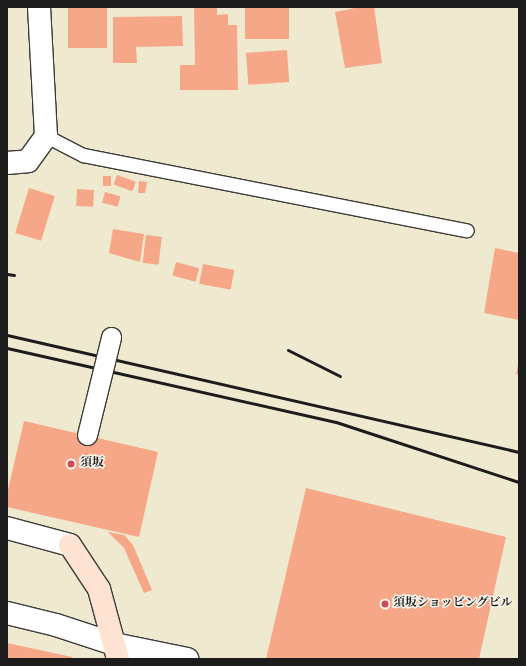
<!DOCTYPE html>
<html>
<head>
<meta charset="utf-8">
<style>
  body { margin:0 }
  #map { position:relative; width:526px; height:666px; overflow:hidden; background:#efe9cf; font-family:Vollkorn,"Noto Serif JP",serif }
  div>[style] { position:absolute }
  .building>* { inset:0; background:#f6a787; transform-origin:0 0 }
  .roads { filter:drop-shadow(1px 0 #3c3b37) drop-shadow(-1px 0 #3c3b37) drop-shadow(0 1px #3c3b37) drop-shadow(0 -1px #3c3b37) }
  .service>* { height:13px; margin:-6.5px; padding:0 6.5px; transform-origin:6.5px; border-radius:6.5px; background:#fff }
  .minor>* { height:22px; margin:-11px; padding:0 11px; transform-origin:11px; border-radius:11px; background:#fff }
  .tertiary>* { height:22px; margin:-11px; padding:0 11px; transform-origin:11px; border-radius:11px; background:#fff }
  .secondary>* { height:22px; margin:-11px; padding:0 11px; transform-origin:11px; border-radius:11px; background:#fee3d2 }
  .rail>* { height:3px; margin:-1.5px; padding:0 1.5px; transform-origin:1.5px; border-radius:1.5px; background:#1c1c1c }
  .bridges { filter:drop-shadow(1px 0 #3c3b37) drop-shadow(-1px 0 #3c3b37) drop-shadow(0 1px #3c3b37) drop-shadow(0 -1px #3c3b37) }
  .pedestrian-bridge>* { height:19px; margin:-9.5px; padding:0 9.5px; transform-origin:9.5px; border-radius:9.5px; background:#fff }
  .dots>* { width:11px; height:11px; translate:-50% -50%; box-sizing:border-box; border:2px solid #fbf7ec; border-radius:50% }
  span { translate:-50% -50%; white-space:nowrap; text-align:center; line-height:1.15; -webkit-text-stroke:3px #fbf7ec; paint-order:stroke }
  .poi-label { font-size:12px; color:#1c1c1c; font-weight:700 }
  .left { translate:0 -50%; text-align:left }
  .frame { position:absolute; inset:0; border:8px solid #1c1c1c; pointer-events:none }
</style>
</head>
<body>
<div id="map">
  <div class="building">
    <i style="left:68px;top:7px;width:39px;height:41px"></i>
    <i style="clip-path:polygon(194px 7px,217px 7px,217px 15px,228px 14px,228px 25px,237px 25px,238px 90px,180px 90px,180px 65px,195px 65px)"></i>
    <i style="left:245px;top:7px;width:44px;height:32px"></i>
    <i style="clip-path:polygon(360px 7px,374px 7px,382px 63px,345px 68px,335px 12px)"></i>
    <i style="clip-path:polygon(182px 16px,183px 46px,136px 47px,137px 63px,113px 63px,113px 17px)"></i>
    <i style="left:287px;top:50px;width:32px;height:41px;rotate:86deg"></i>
    <i style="left:117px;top:175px;width:20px;height:10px;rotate:20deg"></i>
    <i style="left:103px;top:176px;width:8px;height:10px"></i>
    <i style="clip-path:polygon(139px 181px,147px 182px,145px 193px,138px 193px)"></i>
    <i style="left:29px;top:188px;width:27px;height:47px;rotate:17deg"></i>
    <i style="left:77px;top:189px;width:17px;height:17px;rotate:3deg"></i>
    <i style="left:105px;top:192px;width:16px;height:11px;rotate:15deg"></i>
    <i style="clip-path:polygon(113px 229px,144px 234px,140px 262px,109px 253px)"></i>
    <i style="left:146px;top:235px;width:16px;height:28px;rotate:7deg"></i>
    <i style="clip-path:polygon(495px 248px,519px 253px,519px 320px,484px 313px)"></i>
    <i style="left:176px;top:262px;width:24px;height:14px;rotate:15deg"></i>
    <i style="left:203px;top:264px;width:32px;height:20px;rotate:11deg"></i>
    <i style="clip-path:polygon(518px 365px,519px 365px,519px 375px,516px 374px)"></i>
    <i style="clip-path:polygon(24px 421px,158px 452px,139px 537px,7px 507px,7px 494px)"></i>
    <i style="clip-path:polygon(306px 488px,506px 537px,479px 659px,266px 659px)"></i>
    <i style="clip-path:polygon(108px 532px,124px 535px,133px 545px,152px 590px,144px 593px,124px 548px)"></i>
    <i style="clip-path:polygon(7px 643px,72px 657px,72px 659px,7px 659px)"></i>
  </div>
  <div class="roads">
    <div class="service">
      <i style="left:46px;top:136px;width:42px;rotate:27.2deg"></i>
      <i style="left:83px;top:155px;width:391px;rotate:11.1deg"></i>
    </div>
    <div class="minor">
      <i style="left:7px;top:163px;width:21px;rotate:-5deg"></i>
      <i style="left:28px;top:161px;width:31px;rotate:-54deg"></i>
      <i style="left:46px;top:136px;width:129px;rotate:-93.1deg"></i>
      <i style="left:7px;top:613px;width:50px;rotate:13.8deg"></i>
      <i style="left:56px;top:625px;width:61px;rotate:18.1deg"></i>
      <i style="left:114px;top:644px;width:75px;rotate:11.6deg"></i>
    </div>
    <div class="tertiary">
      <i style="left:7px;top:528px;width:65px;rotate:15.1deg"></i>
    </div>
    <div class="secondary">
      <i style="left:70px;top:545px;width:53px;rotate:56.6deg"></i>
      <i style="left:99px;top:589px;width:73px;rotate:74.8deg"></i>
    </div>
  </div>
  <div class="rail">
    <i style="left:7px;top:274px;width:7px;rotate:8deg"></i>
    <i style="left:7px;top:335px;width:525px;rotate:12.87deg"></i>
    <i style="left:7px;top:348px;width:337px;rotate:12.7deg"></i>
    <i style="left:336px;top:422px;width:193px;rotate:18.2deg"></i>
    <i style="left:288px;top:350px;width:58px;rotate:26.6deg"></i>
  </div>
  <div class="bridges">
    <div class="pedestrian-bridge">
      <i style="left:87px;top:435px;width:101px;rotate:-76.2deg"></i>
    </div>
  </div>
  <div class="dots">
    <i style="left:71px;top:464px;background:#d1495b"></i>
    <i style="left:385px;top:604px;background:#d1495b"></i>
  </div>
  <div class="poi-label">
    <span class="left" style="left:80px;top:464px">須坂</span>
    <span class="left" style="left:393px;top:604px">須坂ショッピングビル</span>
  </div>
  <div class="frame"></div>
</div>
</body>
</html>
